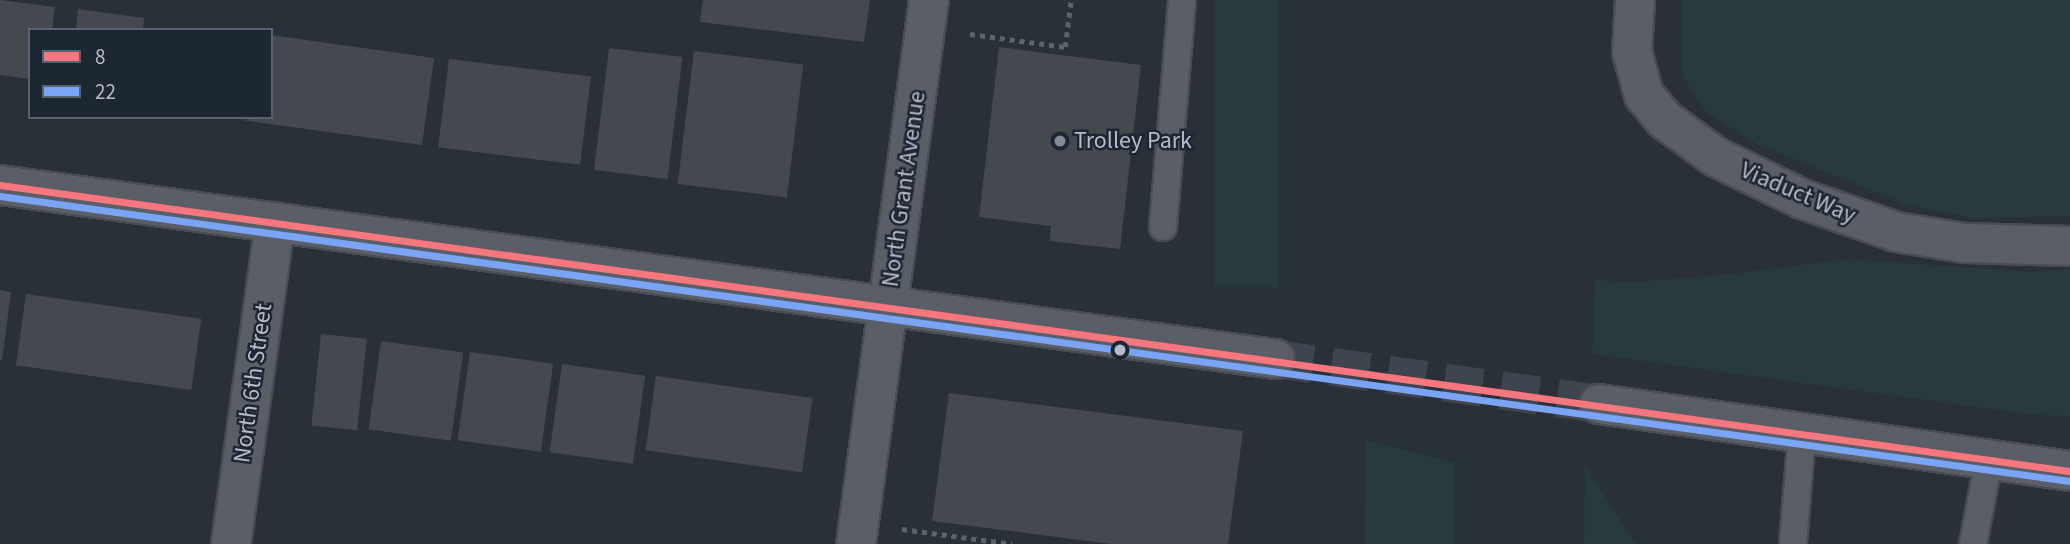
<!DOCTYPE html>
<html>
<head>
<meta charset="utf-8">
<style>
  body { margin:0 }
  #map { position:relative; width:2070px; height:544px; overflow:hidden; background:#2a3038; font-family:"Source Sans 3",sans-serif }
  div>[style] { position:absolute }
  .green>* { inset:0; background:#273a3e; transform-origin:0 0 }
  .building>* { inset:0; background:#444950; transform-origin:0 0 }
  .tertiary-tunnel>* { height:38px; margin-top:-19px; transform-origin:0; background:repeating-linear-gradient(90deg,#3f454e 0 38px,transparent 0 57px) }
  .path>* { height:4.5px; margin-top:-2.25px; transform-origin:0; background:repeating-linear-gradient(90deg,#5d636a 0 5px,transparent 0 10px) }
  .roads { filter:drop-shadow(2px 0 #484c53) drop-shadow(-2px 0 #484c53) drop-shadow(0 2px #484c53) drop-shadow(0 -2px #484c53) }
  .service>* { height:26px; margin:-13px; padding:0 13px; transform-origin:13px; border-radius:13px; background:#5a5e66 }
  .minor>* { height:38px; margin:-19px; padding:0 19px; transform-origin:19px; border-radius:19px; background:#5a5e66 }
  .tertiary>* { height:38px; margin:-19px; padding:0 19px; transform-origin:19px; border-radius:19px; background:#5a5e66 }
  .bus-1>* { height:7px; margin:-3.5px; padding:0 3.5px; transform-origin:3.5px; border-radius:3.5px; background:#f7777e }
  .bus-2>* { height:7px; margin:-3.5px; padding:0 3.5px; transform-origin:3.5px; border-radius:3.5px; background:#7aa5f7 }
  .dots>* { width:19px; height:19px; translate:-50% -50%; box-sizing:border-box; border:4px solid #1d2633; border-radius:50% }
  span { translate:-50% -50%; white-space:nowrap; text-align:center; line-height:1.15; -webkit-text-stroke:5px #1d2633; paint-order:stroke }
  .poi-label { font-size:24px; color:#b4bcc9 }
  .left { translate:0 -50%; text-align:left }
  .street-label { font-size:24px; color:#b4bcc9 }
  .legend { position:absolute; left:28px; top:28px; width:245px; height:91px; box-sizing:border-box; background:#1d2633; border:2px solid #59626f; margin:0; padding:9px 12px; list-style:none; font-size:21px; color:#b4bcc9 }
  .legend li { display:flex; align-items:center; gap:14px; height:35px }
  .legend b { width:35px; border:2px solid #59626f }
</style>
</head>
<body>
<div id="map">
  <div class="green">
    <i style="left:1215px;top:0;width:63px;height:287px"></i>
    <i style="clip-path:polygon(1681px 0,2070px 0,2070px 216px,1974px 218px,1909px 206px,1758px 145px,1705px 111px,1682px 75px)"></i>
    <i style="clip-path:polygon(1848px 259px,2032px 272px,2070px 269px,2070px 416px,2034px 415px,1592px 354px,1595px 280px,1634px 282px,1730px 274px)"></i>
    <i style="clip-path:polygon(1366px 440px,1455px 463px,1454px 544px,1365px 544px)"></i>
    <i style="clip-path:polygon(1585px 465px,1636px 544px,1584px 544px)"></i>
  </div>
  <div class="building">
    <i style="clip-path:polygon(0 0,55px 7px,52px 30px,30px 30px,30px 79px,0 75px)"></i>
    <i style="clip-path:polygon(703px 0,870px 0,864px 42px,700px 22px)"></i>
    <i style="clip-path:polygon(78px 9px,144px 18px,143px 30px,76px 30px)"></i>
    <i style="clip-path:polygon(271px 35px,434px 58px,422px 145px,242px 120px,271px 117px)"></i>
    <i style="clip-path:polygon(999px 47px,1141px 65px,1120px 249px,1050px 241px,1051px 226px,979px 217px)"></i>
    <i style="left:609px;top:48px;width:74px;height:123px;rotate:7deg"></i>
    <i style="left:694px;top:51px;width:110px;height:134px;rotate:7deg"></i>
    <i style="left:449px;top:59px;width:143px;height:89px;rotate:7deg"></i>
    <i style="clip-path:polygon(0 290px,11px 292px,2px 360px,0 360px)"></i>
    <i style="left:26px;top:294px;width:177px;height:72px;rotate:8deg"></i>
    <i style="left:321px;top:334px;width:46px;height:92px;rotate:6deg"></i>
    <i style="left:381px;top:341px;width:83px;height:89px;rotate:8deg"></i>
    <i style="left:470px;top:352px;width:84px;height:89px;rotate:8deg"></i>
    <i style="left:562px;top:364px;width:84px;height:89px;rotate:8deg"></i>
    <i style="left:656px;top:376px;width:158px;height:75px;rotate:8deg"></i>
    <i style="clip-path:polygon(949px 393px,1243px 431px,1228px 544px,1111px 544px,932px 521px)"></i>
  </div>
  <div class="tertiary-tunnel">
    <i style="left:1275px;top:359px;width:327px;rotate:7.9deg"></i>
  </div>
  <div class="path">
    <i style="left:970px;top:34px;width:96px;rotate:7.8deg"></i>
    <i style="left:1065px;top:47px;width:47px;rotate:-82.7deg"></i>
    <i style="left:902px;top:529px;width:111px;rotate:7.8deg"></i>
  </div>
  <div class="roads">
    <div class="service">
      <i style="left:1163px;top:227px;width:228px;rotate:-85.2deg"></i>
      <i style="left:1793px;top:544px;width:112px;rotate:-85.4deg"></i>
      <i style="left:1973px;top:544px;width:86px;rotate:-79.3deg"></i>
    </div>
    <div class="minor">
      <i style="left:1635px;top:0;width:52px;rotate:93.3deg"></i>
      <i style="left:1632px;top:52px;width:45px;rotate:74.4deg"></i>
      <i style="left:1644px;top:95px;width:33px;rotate:50deg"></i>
      <i style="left:1665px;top:120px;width:63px;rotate:36deg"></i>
      <i style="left:1716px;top:157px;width:96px;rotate:26deg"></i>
      <i style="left:1802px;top:199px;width:100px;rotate:19.3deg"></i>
      <i style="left:1896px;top:232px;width:69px;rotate:9.2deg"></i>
      <i style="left:1964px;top:243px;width:106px;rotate:1.6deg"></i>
      <i style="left:231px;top:544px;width:325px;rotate:-82.2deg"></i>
      <i style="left:856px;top:544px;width:549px;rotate:-82.36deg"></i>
    </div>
    <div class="tertiary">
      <i style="left:0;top:185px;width:1287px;rotate:7.77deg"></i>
      <i style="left:1599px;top:404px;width:476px;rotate:8.1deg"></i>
    </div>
  </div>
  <div class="bus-1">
    <i style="left:0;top:185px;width:2090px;rotate:7.87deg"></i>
  </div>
  <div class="bus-2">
    <i style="left:0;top:196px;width:2089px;rotate:7.84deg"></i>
  </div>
  <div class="dots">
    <i style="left:1060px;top:141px;background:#848b96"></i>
    <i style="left:1120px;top:350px;background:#b4bcc9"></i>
  </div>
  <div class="poi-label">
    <span class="left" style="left:1074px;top:141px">Trolley Park</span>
  </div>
  <div class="street-label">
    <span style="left:904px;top:189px;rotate:-82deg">North Grant Avenue</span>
    <span style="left:1798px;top:193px;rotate:23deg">Viaduct Way</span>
    <span style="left:253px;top:383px;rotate:-82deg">North 6th Street</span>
  </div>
  <ul class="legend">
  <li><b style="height:9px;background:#f7777e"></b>8</li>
  <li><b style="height:9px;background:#7aa5f7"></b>22</li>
  </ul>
</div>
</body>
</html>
